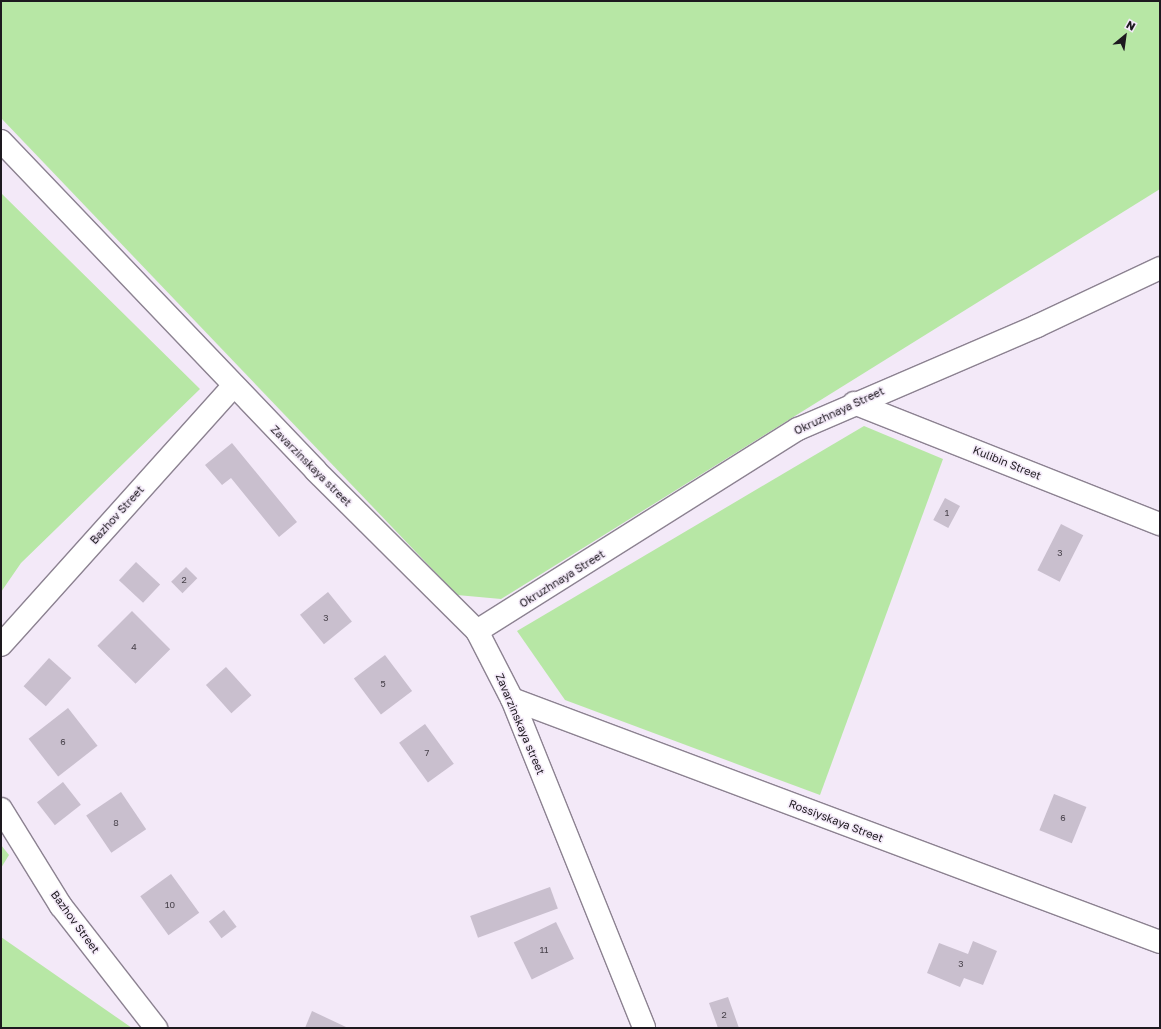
<!DOCTYPE html>
<html>
<head>
<meta charset="utf-8">
<style>
  body { margin:0 }
  #map { position:relative; width:1161px; height:1029px; overflow:hidden; background:#f3e9f8; font-family:"Golos Text",sans-serif }
  div>[style] { position:absolute }
  .green>* { inset:0; background:#b7e7a5 }
  .building>* { inset:0; background:#c9bfce; transform-origin:0 0 }
  .roads { filter:drop-shadow(1px 0 #8c8291) drop-shadow(-1px 0 #8c8291) drop-shadow(0 1px #8c8291) drop-shadow(0 -1px #8c8291) }
  .minor>* { height:22px; margin:-11px; padding:0 11px; transform-origin:11px; border-radius:11px; background:#fff }
  span { translate:-50% -50%; white-space:nowrap; text-align:center; line-height:1.15; -webkit-text-stroke:3px #f3e9f8; paint-order:stroke }
  .number-label { font-size:9px; color:#48424b }
  .number-label span { -webkit-text-stroke-width:0 }
  .street-label { font-size:11px; color:#1d191f }
  .frame { position:absolute; inset:0; border:2px solid #1d191f; pointer-events:none }
  .north { position:absolute; left:1105px; top:16px; width:40px; height:40px; -webkit-text-stroke:3px #f3e9f8; paint-order:stroke; rotate:29deg; font-size:11px; font-weight:700; line-height:16px; text-align:center; color:#1d191f }
  .north::after { content:''; display:block; margin:auto; width:14px; height:18px; background:#1d191f; clip-path:polygon(50% 0,100% 100%,50% 72%,0 100%) }
</style>
</head>
<body>
<div id="map">
  <div class="green">
    <i style="clip-path:polygon(1px 1px,1160px 1px,1160px 189px,501px 599px,457px 595px,1px 118px)"></i>
    <i style="clip-path:polygon(1px 193px,200px 389px,21px 563px,1px 592px)"></i>
    <i style="clip-path:polygon(864px 426px,943px 459px,820px 795px,565px 700px,517px 631px)"></i>
    <i style="clip-path:polygon(1px 845px,9px 855px,1px 868px)"></i>
    <i style="clip-path:polygon(1px 937px,132px 1028px,1px 1028px)"></i>
  </div>
  <div class="building">
    <i style="clip-path:polygon(232px 443px,297px 522px,279px 537px,231px 478px,222px 485px,205px 465px)"></i>
    <i style="left:945px;top:498px;width:17px;height:25px;rotate:28deg"></i>
    <i style="left:1061px;top:524px;width:25px;height:52px;rotate:27deg"></i>
    <i style="left:136px;top:562px;width:33px;height:25px;rotate:43deg"></i>
    <i style="left:186px;top:567px;width:16px;height:21px;rotate:45deg"></i>
    <i style="left:328px;top:592px;width:38px;height:36px;rotate:51deg"></i>
    <i style="left:132px;top:611px;width:54px;height:49px;rotate:45deg"></i>
    <i style="left:385px;top:655px;width:45px;height:39px;rotate:53deg"></i>
    <i style="left:49px;top:658px;width:30px;height:38px;rotate:42deg"></i>
    <i style="left:226px;top:667px;width:38px;height:27px;rotate:48deg"></i>
    <i style="left:68px;top:708px;width:48px;height:50px;rotate:52deg"></i>
    <i style="left:425px;top:724px;width:49px;height:32px;rotate:54deg"></i>
    <i style="left:63px;top:782px;width:29px;height:33px;rotate:52deg"></i>
    <i style="left:121px;top:792px;width:45px;height:42px;rotate:56deg"></i>
    <i style="left:1054px;top:794px;width:35px;height:39px;rotate:22deg"></i>
    <i style="left:171px;top:874px;width:48px;height:38px;rotate:54deg"></i>
    <i style="left:550px;top:887px;width:23px;height:85px;rotate:70deg"></i>
    <i style="left:224px;top:910px;width:21px;height:19px;rotate:53deg"></i>
    <i style="left:556px;top:922px;width:41px;height:47px;rotate:64deg"></i>
    <i style="clip-path:polygon(973px 941px,997px 951px,983px 985px,964px 978px,960px 987px,927px 973px,939px 943px,968px 954px)"></i>
    <i style="clip-path:polygon(728px 997px,739px 1028px,718px 1028px,709px 1003px)"></i>
    <i style="clip-path:polygon(312px 1011px,346px 1027px,345px 1028px,305px 1028px)"></i>
  </div>
  <div class="roads">
    <div class="minor">
      <i style="left:1px;top:141px;width:456px;rotate:46.3deg"></i>
      <i style="left:316px;top:471px;width:227px;rotate:44.8deg"></i>
      <i style="left:477px;top:631px;width:76px;rotate:62.8deg"></i>
      <i style="left:512px;top:699px;width:354px;rotate:68.1deg"></i>
      <i style="left:854px;top:403px;width:329px;rotate:21.6deg"></i>
      <i style="left:477px;top:631px;width:379px;rotate:-32.2deg"></i>
      <i style="left:798px;top:429px;width:260px;rotate:-23.3deg"></i>
      <i style="left:1037px;top:326px;width:136px;rotate:-25.2deg"></i>
      <i style="left:1px;top:645px;width:348px;rotate:-48.1deg"></i>
      <i style="left:512px;top:699px;width:692px;rotate:20.56deg"></i>
      <i style="left:1px;top:809px;width:114px;rotate:58.3deg"></i>
      <i style="left:61px;top:906px;width:155px;rotate:52.1deg"></i>
    </div>
  </div>
  <div class="number-label">
    <span style="left:947px;top:513px">1</span>
    <span style="left:1060px;top:553px">3</span>
    <span style="left:184px;top:580px">2</span>
    <span style="left:326px;top:618px">3</span>
    <span style="left:134px;top:647px">4</span>
    <span style="left:383px;top:684px">5</span>
    <span style="left:63px;top:742px">6</span>
    <span style="left:427px;top:753px">7</span>
    <span style="left:1063px;top:818px">6</span>
    <span style="left:116px;top:823px">8</span>
    <span style="left:170px;top:905px">10</span>
    <span style="left:544px;top:950px">11</span>
    <span style="left:961px;top:964px">3</span>
    <span style="left:724px;top:1015px">2</span>
  </div>
  <div class="street-label">
    <span style="left:839px;top:411px;rotate:-25deg">Okruzhnaya Street</span>
    <span style="left:1007px;top:463px;rotate:22deg">Kulibin Street</span>
    <span style="left:311px;top:466px;rotate:45deg">Zavarzinskaya street</span>
    <span style="left:117px;top:515px;rotate:-48deg">Bazhov Street</span>
    <span style="left:562px;top:579px;rotate:-32deg">Okruzhnaya Street</span>
    <span style="left:520px;top:724px;rotate:67deg">Zavarzinskaya street</span>
    <span style="left:836px;top:821px;rotate:21deg">Rossiyskaya Street</span>
    <span style="left:75px;top:922px;rotate:54deg">Bazhov Street</span>
  </div>
  <div class="frame"></div>
  <div class="north">N</div>
</div>
</body>
</html>
